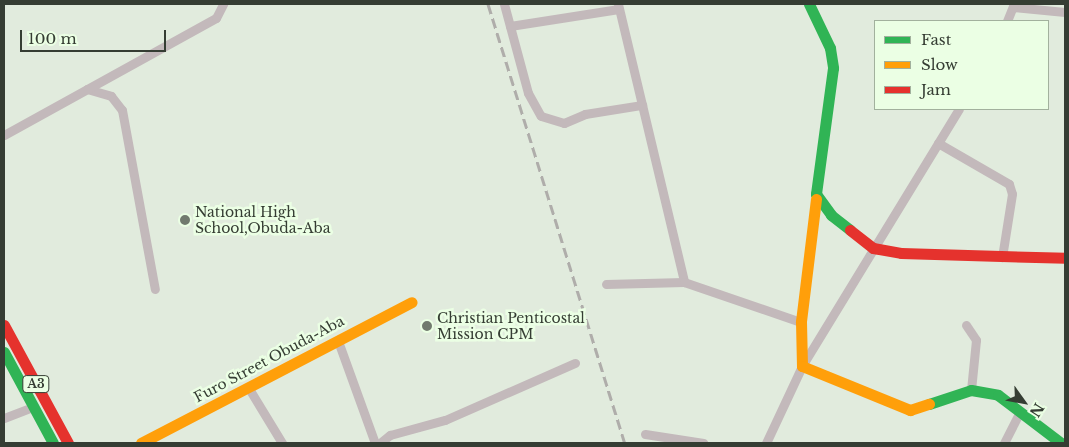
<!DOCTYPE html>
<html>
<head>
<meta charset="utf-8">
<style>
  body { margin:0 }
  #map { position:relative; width:1069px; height:447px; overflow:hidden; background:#e1ebdd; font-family:"Libre Baskerville",serif }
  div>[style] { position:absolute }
  .street>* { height:9px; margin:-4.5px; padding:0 4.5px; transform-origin:4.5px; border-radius:4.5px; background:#c3b9bb }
  .fast>* { height:11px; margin:-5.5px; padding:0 5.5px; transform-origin:5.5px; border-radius:5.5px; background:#30b455 }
  .slow>* { height:11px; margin:-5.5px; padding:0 5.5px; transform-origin:5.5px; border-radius:5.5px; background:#ff9f0a }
  .jam>* { height:11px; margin:-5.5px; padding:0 5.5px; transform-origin:5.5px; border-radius:5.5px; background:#e5322d }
  .rail>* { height:3px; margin-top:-1.5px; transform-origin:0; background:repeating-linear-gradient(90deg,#afadaa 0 10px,transparent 0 15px) }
  .dots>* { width:14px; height:14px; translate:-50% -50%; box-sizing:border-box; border:2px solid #ebffe4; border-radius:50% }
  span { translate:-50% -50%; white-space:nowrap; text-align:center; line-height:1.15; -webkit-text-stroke:5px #ebffe4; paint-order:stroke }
  .shield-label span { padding:1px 4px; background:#ebffe4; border:1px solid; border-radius:4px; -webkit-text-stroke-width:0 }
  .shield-label { font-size:12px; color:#353d33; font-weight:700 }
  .poi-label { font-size:14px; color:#353d33 }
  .left { translate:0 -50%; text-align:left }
  .street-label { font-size:14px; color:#353d33 }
  .frame { position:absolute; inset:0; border:5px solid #353d33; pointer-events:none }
  .legend { position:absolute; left:874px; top:20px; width:175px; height:90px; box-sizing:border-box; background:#ebffe4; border:1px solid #a2b19d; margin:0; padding:6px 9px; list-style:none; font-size:15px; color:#353d33 }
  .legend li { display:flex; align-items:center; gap:10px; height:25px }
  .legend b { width:25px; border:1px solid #a2b19d }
  .north { position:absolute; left:999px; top:377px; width:50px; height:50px; -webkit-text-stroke:4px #ebffe4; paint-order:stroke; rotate:122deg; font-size:14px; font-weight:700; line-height:20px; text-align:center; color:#353d33 }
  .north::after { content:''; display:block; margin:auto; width:18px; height:22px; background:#353d33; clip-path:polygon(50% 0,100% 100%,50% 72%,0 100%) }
  .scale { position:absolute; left:20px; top:30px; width:146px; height:22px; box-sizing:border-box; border:2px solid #353d33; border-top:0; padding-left:6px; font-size:15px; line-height:18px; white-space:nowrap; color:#353d33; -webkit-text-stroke:4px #ebffe4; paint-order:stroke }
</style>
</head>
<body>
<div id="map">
  <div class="street">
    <i style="left:504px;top:4px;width:92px;rotate:74.9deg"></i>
    <i style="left:528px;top:93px;width:26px;rotate:61deg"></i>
    <i style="left:541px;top:116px;width:24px;rotate:17deg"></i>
    <i style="left:564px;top:123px;width:23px;rotate:-23deg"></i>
    <i style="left:585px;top:114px;width:58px;rotate:-9deg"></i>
    <i style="left:618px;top:4px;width:286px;rotate:76.6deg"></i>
    <i style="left:1013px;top:7px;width:52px;rotate:5.5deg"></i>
    <i style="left:1007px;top:21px;width:18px;rotate:-68deg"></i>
    <i style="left:510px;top:26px;width:110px;rotate:-8.9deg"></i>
    <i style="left:87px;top:89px;width:25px;rotate:16deg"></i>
    <i style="left:111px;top:96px;width:18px;rotate:52deg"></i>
    <i style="left:122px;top:110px;width:182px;rotate:79.6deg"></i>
    <i style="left:4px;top:135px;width:242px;rotate:-28.9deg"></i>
    <i style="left:216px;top:18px;width:16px;rotate:-63deg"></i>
    <i style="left:938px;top:143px;width:82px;rotate:30deg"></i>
    <i style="left:1009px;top:184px;width:10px;rotate:73deg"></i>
    <i style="left:1012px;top:194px;width:64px;rotate:99deg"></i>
    <i style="left:606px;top:284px;width:78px;rotate:-1.5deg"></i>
    <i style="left:684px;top:282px;width:124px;rotate:18.9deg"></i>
    <i style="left:966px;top:325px;width:18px;rotate:56deg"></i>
    <i style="left:976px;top:340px;width:50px;rotate:95.7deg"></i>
    <i style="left:338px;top:341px;width:109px;rotate:70.1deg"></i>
    <i style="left:248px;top:387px;width:66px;rotate:58.7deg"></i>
    <i style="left:4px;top:418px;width:31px;rotate:-21deg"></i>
    <i style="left:645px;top:434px;width:59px;rotate:8.8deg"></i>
    <i style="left:380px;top:443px;width:13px;rotate:-39deg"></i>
    <i style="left:390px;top:435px;width:57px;rotate:-15.3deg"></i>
    <i style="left:445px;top:420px;width:142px;rotate:-23.7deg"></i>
    <i style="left:766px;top:443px;width:85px;rotate:-64.9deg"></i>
    <i style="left:802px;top:366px;width:301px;rotate:-58.6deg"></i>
    <i style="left:1004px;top:443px;width:35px;rotate:-63deg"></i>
  </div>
  <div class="fast">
    <i style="left:809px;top:4px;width:49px;rotate:64.5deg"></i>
    <i style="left:830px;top:48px;width:20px;rotate:81deg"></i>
    <i style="left:833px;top:68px;width:127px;rotate:97.7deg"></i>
    <i style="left:816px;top:194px;width:26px;rotate:54deg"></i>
    <i style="left:831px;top:215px;width:24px;rotate:38deg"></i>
    <i style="left:4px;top:352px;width:103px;rotate:61.7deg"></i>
    <i style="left:929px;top:404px;width:44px;rotate:-18.4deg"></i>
    <i style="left:971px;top:390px;width:27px;rotate:10deg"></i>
    <i style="left:998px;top:395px;width:79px;rotate:37.3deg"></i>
  </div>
  <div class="slow">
    <i style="left:816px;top:199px;width:124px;rotate:97deg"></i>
    <i style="left:801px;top:322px;width:44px;rotate:88.7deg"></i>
    <i style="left:802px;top:366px;width:117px;rotate:22.2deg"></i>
    <i style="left:910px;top:410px;width:20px;rotate:-18deg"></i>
    <i style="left:141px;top:443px;width:305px;rotate:-27.5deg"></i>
  </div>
  <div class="jam">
    <i style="left:850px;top:230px;width:29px;rotate:38deg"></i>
    <i style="left:873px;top:248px;width:28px;rotate:10deg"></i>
    <i style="left:901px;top:253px;width:164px;rotate:1.7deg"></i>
    <i style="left:4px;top:325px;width:134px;rotate:61.5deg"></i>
  </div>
  <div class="rail">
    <i style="left:488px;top:4px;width:460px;rotate:72.7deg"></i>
  </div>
  <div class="dots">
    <i style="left:185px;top:220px;background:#717a6e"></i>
    <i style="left:427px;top:326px;background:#717a6e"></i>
  </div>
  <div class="shield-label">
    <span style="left:36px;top:384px">A3</span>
  </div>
  <div class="poi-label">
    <span class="left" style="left:195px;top:220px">National High<br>School,Obuda-Aba</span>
    <span class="left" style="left:437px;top:326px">Christian Penticostal<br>Mission CPM</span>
  </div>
  <div class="street-label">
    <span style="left:269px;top:359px;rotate:-28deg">Furo Street Obuda-Aba</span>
  </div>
  <div class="frame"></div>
  <ul class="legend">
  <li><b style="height:6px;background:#30b455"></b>Fast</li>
  <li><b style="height:6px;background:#ff9f0a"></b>Slow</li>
  <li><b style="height:6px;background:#e5322d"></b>Jam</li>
  </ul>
  <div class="north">N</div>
  <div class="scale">100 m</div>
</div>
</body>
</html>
